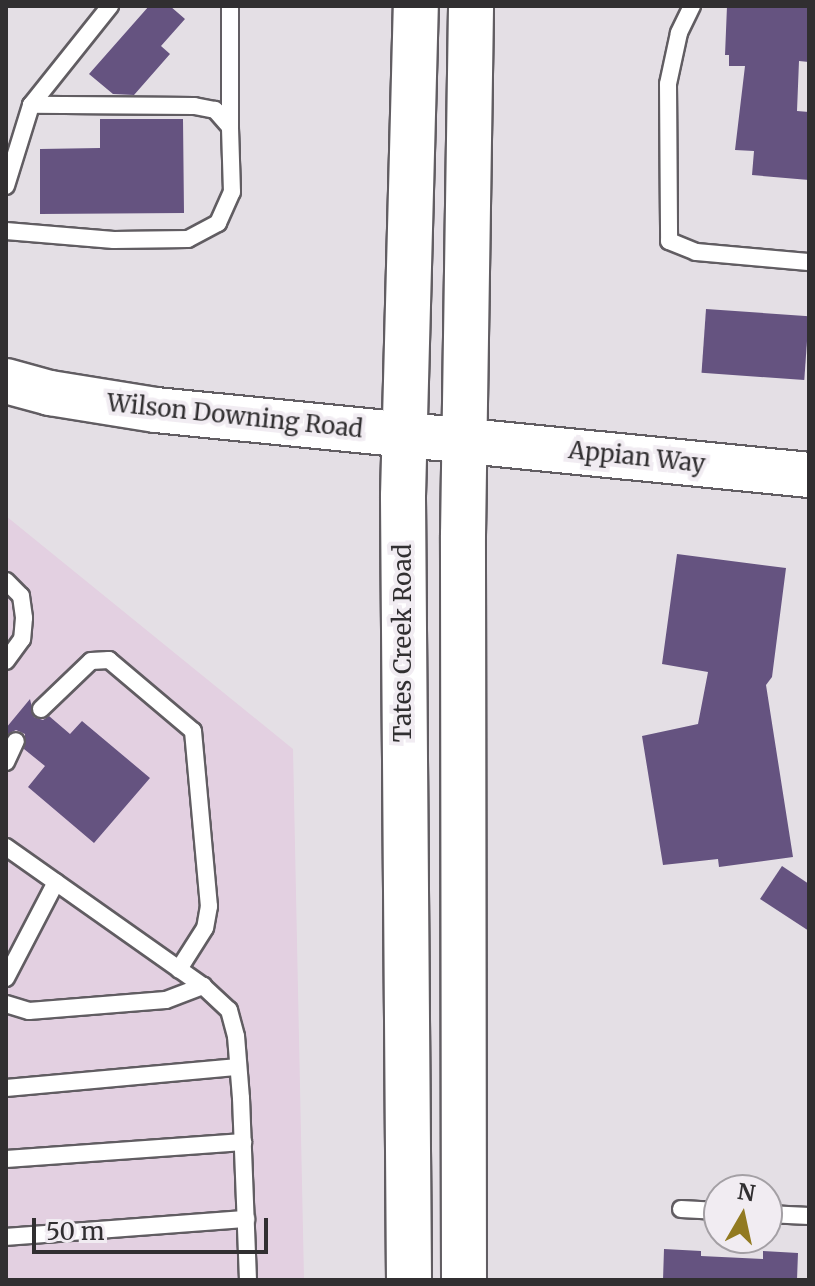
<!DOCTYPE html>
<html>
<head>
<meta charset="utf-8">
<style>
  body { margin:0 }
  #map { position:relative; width:815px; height:1286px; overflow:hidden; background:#e4dfe5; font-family:Merriweather,serif }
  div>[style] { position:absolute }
  .commercial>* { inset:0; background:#e3d0e1 }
  .building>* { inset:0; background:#655380; transform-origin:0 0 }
  .roads { filter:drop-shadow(2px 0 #615d62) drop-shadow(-2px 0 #615d62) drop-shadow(0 2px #615d62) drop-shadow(0 -2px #615d62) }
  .lane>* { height:16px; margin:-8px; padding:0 8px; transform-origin:8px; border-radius:8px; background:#fff }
  .secondary>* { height:44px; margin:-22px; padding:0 22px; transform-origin:22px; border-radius:22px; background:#fff }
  span { translate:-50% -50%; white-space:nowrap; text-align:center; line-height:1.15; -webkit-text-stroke:8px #f1ecf2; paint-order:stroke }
  .street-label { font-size:24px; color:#312f31 }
  .frame { position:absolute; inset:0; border:8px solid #312f31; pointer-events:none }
  .north { position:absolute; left:703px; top:1174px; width:80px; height:80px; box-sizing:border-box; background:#f1ecf2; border:2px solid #a4a0a5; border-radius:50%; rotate:9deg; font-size:22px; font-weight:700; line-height:32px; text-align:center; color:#312f31 }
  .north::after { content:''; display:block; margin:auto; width:28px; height:36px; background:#927a21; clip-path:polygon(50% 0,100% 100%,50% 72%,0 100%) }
  .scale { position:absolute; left:32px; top:1218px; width:236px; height:36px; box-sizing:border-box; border:4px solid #312f31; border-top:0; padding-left:10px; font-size:24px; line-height:28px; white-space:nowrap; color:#312f31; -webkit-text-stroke:6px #f1ecf2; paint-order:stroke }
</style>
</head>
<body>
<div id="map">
  <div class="commercial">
    <i style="clip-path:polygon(6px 516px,293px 749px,304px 1280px,6px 1280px)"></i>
  </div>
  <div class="building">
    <i style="clip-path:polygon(149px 6px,170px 6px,185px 19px,161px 46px,170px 54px,134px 95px,113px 94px,89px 74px)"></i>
    <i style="clip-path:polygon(727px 6px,809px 6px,809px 62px,799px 61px,797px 111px,809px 112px,809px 180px,752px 175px,754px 151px,735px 150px,745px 66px,729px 66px,729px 55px,725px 55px)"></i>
    <i style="clip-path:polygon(100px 119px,183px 119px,184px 213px,40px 214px,40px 149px,100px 148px)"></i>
    <i style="left:706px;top:309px;width:103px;height:64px;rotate:4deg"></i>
    <i style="clip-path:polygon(677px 554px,786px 568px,772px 677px,766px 685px,793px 857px,719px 867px,718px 859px,663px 865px,642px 736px,698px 724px,708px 672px,662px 664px)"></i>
    <i style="clip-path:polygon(30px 699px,34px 717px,43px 720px,49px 716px,70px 734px,82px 721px,150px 778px,94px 843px,28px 787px,45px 766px,24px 749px,25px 734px,16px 730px,8px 734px,6px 728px)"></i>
    <i style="clip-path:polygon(782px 866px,809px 884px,809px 931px,760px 899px)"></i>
    <i style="clip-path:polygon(664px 1249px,701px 1251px,701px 1256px,763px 1259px,763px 1251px,798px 1253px,797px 1280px,663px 1280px)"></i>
  </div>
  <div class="roads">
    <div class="lane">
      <i style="left:692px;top:6px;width:30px;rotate:116deg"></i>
      <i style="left:679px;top:33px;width:52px;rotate:102.2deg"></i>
      <i style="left:668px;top:84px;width:157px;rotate:89.6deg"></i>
      <i style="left:669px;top:241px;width:29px;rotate:22deg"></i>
      <i style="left:696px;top:252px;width:113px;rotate:5.1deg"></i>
      <i style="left:230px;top:127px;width:121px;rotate:-90deg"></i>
      <i style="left:6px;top:186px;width:85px;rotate:-72.8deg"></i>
      <i style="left:31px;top:105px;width:127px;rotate:-51.4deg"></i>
      <i style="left:6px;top:231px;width:108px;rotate:4.8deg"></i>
      <i style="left:114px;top:240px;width:74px;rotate:-0.8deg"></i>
      <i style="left:188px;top:239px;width:34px;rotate:-28deg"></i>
      <i style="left:218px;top:223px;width:34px;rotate:-66deg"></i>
      <i style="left:232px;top:192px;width:65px;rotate:-91.8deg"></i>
      <i style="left:230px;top:127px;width:23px;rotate:-131deg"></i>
      <i style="left:215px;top:110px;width:21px;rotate:-169deg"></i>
      <i style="left:194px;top:106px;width:163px;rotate:-179.6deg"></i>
      <i style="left:6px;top:581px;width:21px;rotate:45deg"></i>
      <i style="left:21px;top:596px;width:22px;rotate:82deg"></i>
      <i style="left:24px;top:618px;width:21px;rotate:95deg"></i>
      <i style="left:22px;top:639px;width:27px;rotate:126deg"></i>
      <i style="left:41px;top:709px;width:69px;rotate:-43.8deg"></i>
      <i style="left:91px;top:661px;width:18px;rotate:-3deg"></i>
      <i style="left:109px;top:660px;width:110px;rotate:40.2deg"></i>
      <i style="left:193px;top:731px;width:176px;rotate:84.8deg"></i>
      <i style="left:209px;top:906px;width:22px;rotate:100deg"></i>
      <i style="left:205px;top:928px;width:49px;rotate:122.4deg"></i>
      <i style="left:6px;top:762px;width:23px;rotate:-65deg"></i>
      <i style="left:6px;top:847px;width:241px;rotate:35.2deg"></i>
      <i style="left:203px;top:986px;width:35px;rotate:43deg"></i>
      <i style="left:229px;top:1010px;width:27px;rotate:75deg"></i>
      <i style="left:236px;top:1036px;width:62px;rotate:85.4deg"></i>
      <i style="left:241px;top:1098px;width:182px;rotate:87.8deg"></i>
      <i style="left:6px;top:978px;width:108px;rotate:-62.5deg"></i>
      <i style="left:6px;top:1004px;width:24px;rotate:17deg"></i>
      <i style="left:29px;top:1011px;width:137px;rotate:-4.6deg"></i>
      <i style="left:166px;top:1000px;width:40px;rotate:-21deg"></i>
      <i style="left:6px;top:1088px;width:233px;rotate:-5.2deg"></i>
      <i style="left:6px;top:1159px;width:238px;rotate:-4.1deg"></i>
      <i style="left:681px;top:1209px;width:38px;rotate:3deg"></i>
      <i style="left:767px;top:1214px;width:42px;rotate:2.7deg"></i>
      <i style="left:6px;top:1237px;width:241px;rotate:-4.3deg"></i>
    </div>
    <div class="secondary">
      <i style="left:6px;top:381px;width:46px;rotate:15.3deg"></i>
      <i style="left:50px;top:393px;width:107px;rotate:9.1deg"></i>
      <i style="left:156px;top:410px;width:656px;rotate:5.68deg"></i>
      <i style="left:409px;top:1280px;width:784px;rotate:-90.44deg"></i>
      <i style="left:403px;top:496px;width:490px;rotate:-88.5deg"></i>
      <i style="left:464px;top:1280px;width:745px;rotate:-90.08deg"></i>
      <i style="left:463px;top:535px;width:529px;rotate:-89.13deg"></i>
    </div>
  </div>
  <div class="street-label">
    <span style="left:235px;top:416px;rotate:6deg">Wilson Downing Road</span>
    <span style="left:637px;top:457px;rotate:6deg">Appian Way</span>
    <span style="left:403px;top:643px;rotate:-90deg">Tates Creek Road</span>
  </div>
  <div class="frame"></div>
  <div class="north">N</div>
  <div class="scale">50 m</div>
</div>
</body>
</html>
